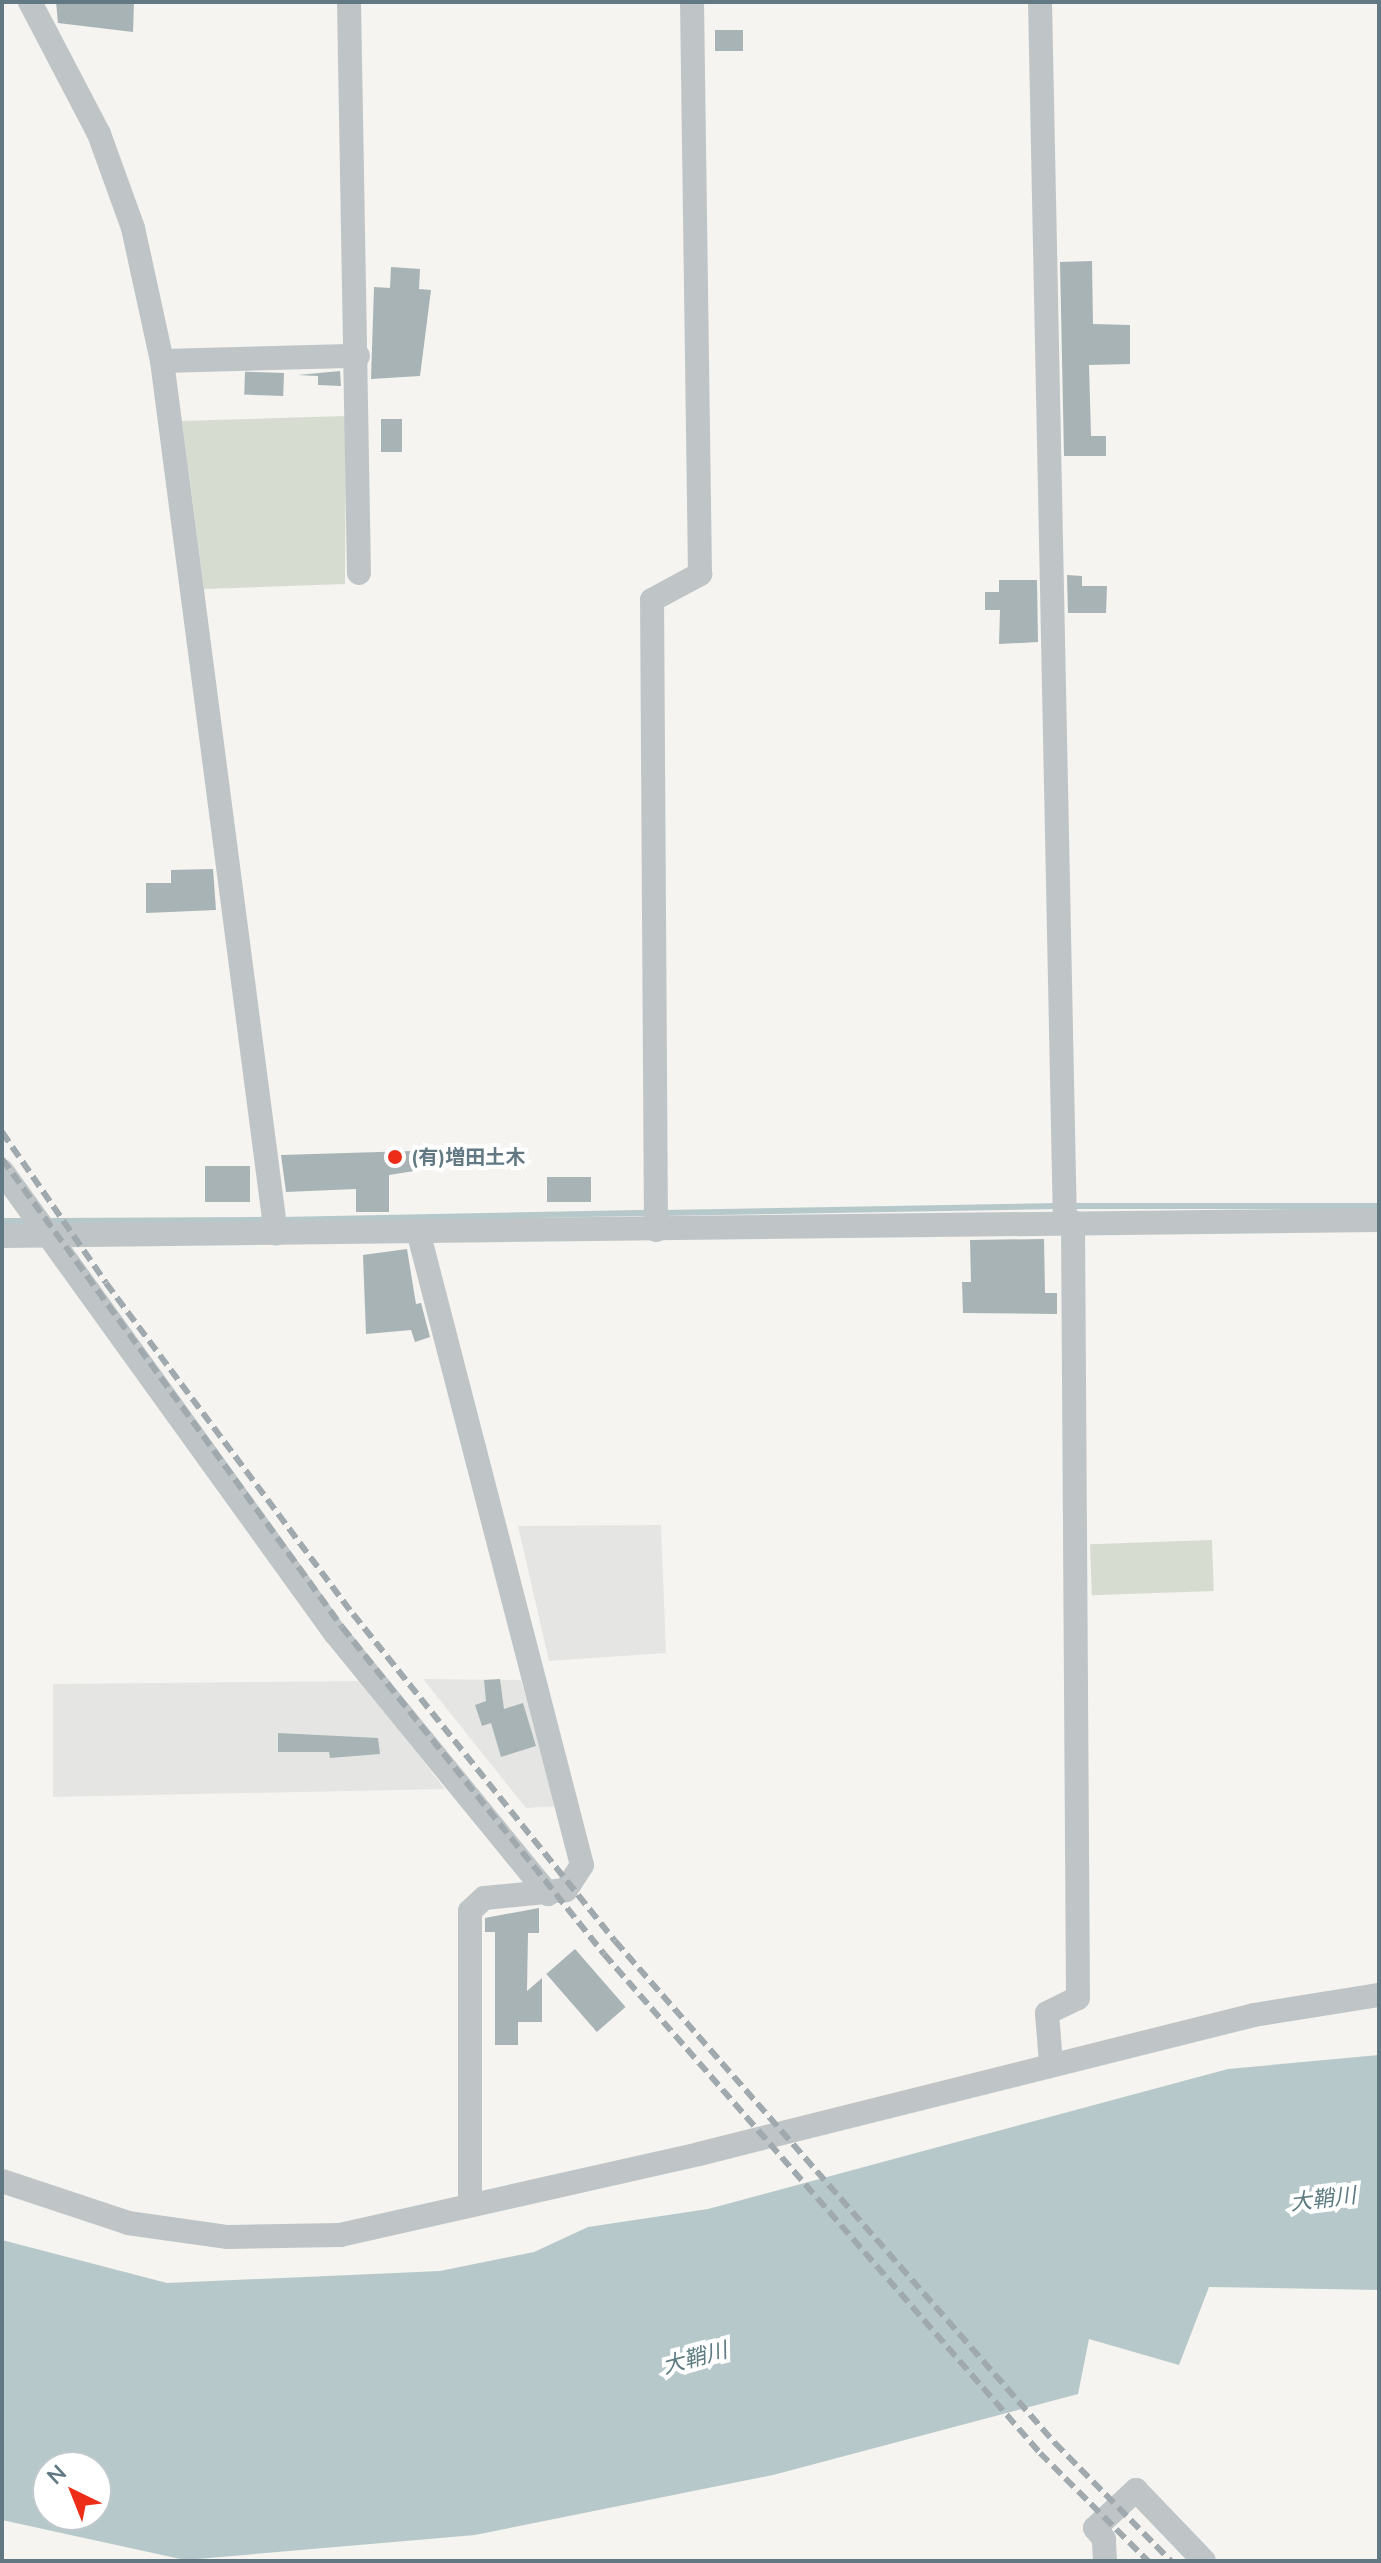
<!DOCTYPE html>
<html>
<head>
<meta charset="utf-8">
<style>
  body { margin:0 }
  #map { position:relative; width:1381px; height:2563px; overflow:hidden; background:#f5f4f0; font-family:"Nunito Sans","Noto Sans JP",sans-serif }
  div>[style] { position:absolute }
  .built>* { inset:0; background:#e5e6e4 }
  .green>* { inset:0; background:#d7dcd1; transform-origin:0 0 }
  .water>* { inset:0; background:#b7c8ca }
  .stream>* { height:6px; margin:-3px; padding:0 3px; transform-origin:3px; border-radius:3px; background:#b7c8ca }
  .building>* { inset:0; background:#a8b3b6; transform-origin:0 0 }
  .minor>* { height:24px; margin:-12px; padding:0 12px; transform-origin:12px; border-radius:12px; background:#bfc5c7 }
  .rail>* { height:6px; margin-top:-3px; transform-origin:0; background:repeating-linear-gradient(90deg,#a0a9ad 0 12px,transparent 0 18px) }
  .dots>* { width:22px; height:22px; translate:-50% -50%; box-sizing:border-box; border:4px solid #fff; border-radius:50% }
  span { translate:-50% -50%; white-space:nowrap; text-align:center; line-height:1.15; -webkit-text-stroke:8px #fff; paint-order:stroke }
  .poi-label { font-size:20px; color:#627983; font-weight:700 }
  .left { translate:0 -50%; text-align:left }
  .water-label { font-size:22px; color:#5d7c81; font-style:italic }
  .frame { position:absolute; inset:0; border:4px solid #627983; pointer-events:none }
  .north { position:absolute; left:32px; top:2451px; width:80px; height:80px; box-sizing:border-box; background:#fff; border:2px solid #c0c9cd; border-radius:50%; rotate:317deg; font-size:22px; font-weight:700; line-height:32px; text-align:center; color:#627983 }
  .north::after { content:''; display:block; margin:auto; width:28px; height:36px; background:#ed2d18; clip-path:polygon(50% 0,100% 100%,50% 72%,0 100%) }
</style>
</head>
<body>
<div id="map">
  <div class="built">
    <i style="clip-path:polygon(661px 1525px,666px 1653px,549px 1661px,518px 1526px)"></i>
    <i style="clip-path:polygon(423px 1679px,521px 1680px,560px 1806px,526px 1808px)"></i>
    <i style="clip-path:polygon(362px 1681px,445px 1789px,53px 1797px,53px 1684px)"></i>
  </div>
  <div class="green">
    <i style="clip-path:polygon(346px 416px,345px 584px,204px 589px,182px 421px)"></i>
    <i style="left:1212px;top:1540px;width:51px;height:122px;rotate:88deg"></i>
  </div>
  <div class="water">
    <i style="clip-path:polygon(evenodd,1379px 2055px,1379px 2290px,1209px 2287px,1179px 2365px,1089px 2339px,1078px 2394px,773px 2475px,475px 2535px,185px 2560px,2px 2520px,2px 2240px,167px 2283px,440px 2271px,534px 2252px,588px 2227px,708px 2209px,1228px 2069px,1379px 2055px,48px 2467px,96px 2467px,96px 2515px,48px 2515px,48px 2467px)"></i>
  </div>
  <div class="stream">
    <i style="left:1071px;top:1206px;width:308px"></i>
    <i style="left:663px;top:1213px;width:396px;rotate:-1deg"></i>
    <i style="left:279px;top:1220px;width:372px;rotate:-1.1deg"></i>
    <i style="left:2px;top:1221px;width:30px"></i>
    <i style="left:47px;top:1221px;width:221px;rotate:-0.3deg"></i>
  </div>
  <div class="building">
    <i style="clip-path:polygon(56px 2px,134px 2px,133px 32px,58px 23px)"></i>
    <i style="left:715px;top:30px;width:28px;height:21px"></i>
    <i style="clip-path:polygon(1092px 261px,1093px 324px,1130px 325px,1130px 364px,1089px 365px,1091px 436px,1106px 436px,1106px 456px,1064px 456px,1060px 262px)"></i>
    <i style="clip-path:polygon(391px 267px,420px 269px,419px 289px,431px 290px,420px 376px,371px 379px,374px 287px,390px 288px)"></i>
    <i style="clip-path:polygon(340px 371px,341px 386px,318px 385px,318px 376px,298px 375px)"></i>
    <i style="left:284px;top:373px;width:23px;height:39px;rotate:92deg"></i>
    <i style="left:381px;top:419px;width:21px;height:33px"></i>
    <i style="clip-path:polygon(1067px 575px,1082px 576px,1082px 586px,1107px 586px,1106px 613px,1068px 613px)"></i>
    <i style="clip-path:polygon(999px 580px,1037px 580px,1038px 642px,999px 644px,1000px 610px,985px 610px,985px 592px,999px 592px)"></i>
    <i style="clip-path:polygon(213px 869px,216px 910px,146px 913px,146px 883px,171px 883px,171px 870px)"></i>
    <i style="clip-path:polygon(445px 1150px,446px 1166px,389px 1175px,389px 1212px,356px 1212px,356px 1189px,286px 1192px,281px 1155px)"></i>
    <i style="left:205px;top:1166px;width:45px;height:36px"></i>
    <i style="left:591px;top:1177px;width:25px;height:44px;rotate:90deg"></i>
    <i style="clip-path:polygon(1044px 1239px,1045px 1293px,1057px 1293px,1057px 1314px,963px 1313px,962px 1282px,971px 1282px,970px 1240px)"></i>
    <i style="clip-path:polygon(407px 1249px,416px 1304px,421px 1303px,430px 1337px,415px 1342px,411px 1330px,366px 1334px,363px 1255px)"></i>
    <i style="clip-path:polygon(500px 1679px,504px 1709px,523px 1703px,536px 1746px,501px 1757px,491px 1723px,482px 1726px,475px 1705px,486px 1701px,484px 1680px)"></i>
    <i style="clip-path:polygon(278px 1733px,378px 1738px,380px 1754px,330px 1758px,329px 1752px,278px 1752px)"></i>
    <i style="clip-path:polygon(539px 1908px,539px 1933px,528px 1933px,527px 1991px,542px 1978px,542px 2022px,518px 2022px,518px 2045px,495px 2045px,495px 1932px,485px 1932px,485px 1918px)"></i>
    <i style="left:575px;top:1949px;width:77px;height:38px;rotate:49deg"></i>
  </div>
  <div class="minor">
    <i style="left:30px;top:2px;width:149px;rotate:62.4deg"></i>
    <i style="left:99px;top:134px;width:100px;rotate:70.1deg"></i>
    <i style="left:133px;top:228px;width:136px;rotate:77.7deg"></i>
    <i style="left:162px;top:361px;width:880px;rotate:82.56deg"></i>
    <i style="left:349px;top:2px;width:571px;rotate:89deg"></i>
    <i style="left:1040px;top:2px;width:1220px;rotate:88.83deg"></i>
    <i style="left:162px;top:361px;width:196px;rotate:-1.5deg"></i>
    <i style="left:2px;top:1171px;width:570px;rotate:54.22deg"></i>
    <i style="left:335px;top:1633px;width:337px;rotate:50.8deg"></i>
    <i style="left:656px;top:1230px;width:630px;rotate:-90.36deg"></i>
    <i style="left:652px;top:600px;width:55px;rotate:-28.4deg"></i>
    <i style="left:700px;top:574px;width:572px;rotate:-90.8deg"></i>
    <i style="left:418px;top:1231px;width:655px;rotate:75.5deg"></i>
    <i style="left:582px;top:1865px;width:30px;rotate:123deg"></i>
    <i style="left:566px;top:1890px;width:82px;rotate:174.4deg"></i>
    <i style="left:484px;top:1898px;width:19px;rotate:137deg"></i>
    <i style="left:470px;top:1911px;width:294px;rotate:90deg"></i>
    <i style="left:2px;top:1236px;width:1377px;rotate:-0.67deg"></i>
    <i style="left:1051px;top:2063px;width:50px;rotate:-94.6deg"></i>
    <i style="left:1047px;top:2013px;width:34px;rotate:-26deg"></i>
    <i style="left:1078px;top:1998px;width:776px;rotate:-90.37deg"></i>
    <i style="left:2px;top:2181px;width:133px;rotate:18.4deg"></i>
    <i style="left:128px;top:2223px;width:101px;rotate:8deg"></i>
    <i style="left:228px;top:2237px;width:112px;rotate:-1deg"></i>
    <i style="left:340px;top:2235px;width:368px;rotate:-12.7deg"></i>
    <i style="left:699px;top:2154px;width:572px;rotate:-14.06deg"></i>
    <i style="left:1254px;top:2015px;width:127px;rotate:-9.1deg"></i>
    <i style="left:1105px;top:2561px;width:22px;rotate:-93deg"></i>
    <i style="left:1104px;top:2539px;width:14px;rotate:-129deg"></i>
    <i style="left:1095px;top:2528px;width:56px;rotate:-42.8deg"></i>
    <i style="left:1136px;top:2490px;width:98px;rotate:46.2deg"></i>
  </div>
  <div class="rail">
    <i style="left:2px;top:1132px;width:183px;rotate:55.4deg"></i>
    <i style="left:106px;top:1283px;width:413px;rotate:53.3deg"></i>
    <i style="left:353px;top:1614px;width:419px;rotate:51.3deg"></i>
    <i style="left:615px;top:1941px;width:668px;rotate:48.77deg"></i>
    <i style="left:1055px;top:2443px;width:165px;rotate:45.5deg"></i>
    <i style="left:2px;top:1159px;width:578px;rotate:54deg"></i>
    <i style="left:342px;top:1627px;width:419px;rotate:51.3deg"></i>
    <i style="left:604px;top:1954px;width:663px;rotate:48.85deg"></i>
    <i style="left:1040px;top:2453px;width:153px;rotate:45deg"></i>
  </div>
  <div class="dots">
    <i style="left:395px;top:1157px;background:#ed2d18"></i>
  </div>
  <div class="poi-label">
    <span class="left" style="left:411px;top:1157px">(有)増田土木</span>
  </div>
  <div class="water-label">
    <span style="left:1323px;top:2200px;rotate:-7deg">大鞘川</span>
    <span style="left:695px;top:2359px;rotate:-15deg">大鞘川</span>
  </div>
  <div class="frame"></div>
  <div class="north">N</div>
</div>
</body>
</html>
